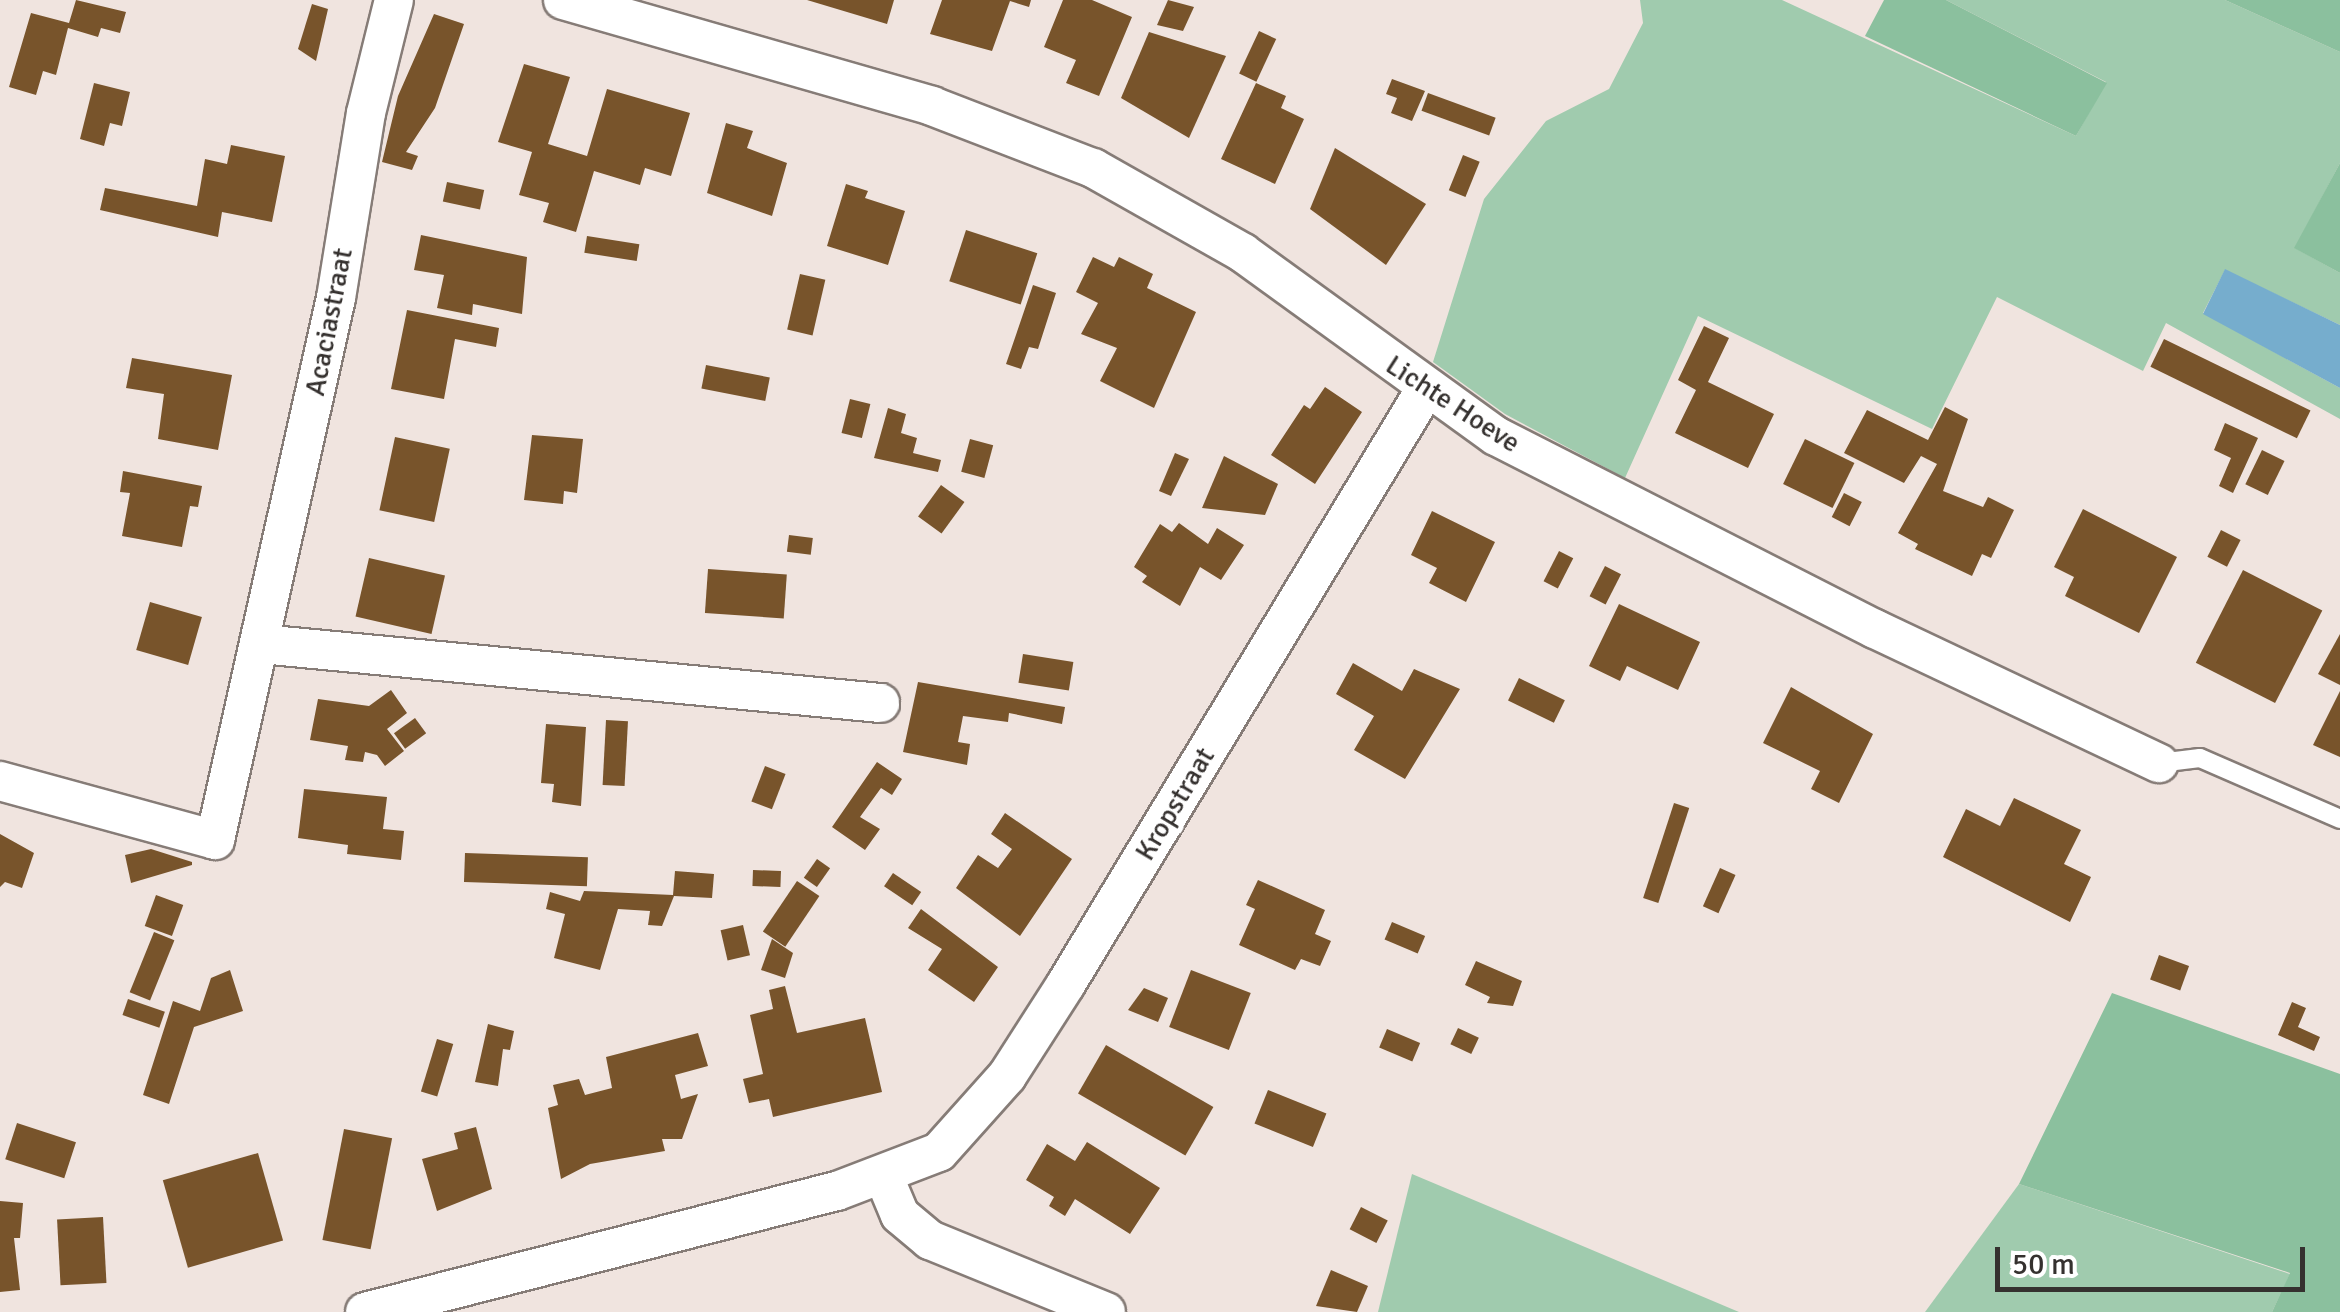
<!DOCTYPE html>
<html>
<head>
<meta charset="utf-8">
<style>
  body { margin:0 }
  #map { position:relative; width:2340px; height:1312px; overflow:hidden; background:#f0e4df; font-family:Signika,sans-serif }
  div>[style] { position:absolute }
  .green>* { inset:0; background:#a0cbae }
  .forest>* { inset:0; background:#8bc09e }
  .water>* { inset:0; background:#76adcd }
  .building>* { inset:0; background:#78542b; transform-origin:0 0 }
  .roads { filter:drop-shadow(2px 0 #867c77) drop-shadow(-2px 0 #867c77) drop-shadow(0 2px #867c77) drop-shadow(0 -2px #867c77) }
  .lane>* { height:18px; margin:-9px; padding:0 9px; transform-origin:9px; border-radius:9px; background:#fff }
  .street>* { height:38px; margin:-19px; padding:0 19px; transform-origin:19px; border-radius:19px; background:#fff }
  span { translate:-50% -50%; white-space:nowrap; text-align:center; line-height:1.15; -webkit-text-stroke:10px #fff; paint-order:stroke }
  .street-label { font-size:28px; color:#35312f }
  .scale { position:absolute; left:1995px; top:1247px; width:310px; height:45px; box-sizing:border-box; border:5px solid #35312f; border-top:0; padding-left:12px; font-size:30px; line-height:35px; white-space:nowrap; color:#35312f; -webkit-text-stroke:8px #fff; paint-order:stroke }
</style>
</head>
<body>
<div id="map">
  <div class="green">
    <i style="clip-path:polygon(1640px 0,1782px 0,2076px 136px,2106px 82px,1946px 0,2225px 0,2340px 52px,2340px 163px,2295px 248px,2340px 273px,2340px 325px,2225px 270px,2203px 313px,2340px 388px,2340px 419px,2166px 323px,2143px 371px,1997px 297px,1932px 429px,1698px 316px,1625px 478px,1505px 414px,1433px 362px,1484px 199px,1546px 121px,1609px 89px,1643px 23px)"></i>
    <i style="clip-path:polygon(1412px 1174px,1739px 1312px,1378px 1312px)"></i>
    <i style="clip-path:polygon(2019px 1184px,2290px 1274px,2272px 1312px,1925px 1312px)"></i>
  </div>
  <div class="forest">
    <i style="clip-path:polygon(1884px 0,1946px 0,2107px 83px,2076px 136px,1865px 36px)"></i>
    <i style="clip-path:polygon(2225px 0,2340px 0,2340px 52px)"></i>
    <i style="clip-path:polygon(2340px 163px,2340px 273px,2294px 248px)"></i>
    <i style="clip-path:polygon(2112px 993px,2340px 1074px,2340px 1312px,2272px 1312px,2290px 1273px,2019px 1184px)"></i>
  </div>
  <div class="water">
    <i style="clip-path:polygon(2225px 269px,2340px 325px,2340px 388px,2203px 314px)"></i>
  </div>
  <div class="building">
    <i style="clip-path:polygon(76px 0,126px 12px,120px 33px,101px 28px,98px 37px,68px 28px,56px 75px,43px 71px,36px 95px,9px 87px,31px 13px,69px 23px)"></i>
    <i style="clip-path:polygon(807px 0,894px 0,887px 24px)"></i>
    <i style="clip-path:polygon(942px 0,1031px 0,1029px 7px,1010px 1px,992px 51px,930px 34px)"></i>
    <i style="clip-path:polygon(1063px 0,1092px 0,1132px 17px,1099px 96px,1066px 83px,1076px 60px,1044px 47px)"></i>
    <i style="clip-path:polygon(1168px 0,1194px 7px,1183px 31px,1157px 25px)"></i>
    <i style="clip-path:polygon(312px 4px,328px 9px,316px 61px,298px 49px)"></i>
    <i style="clip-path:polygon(434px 14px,464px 24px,435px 108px,406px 152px,418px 156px,412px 170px,382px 162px,398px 96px)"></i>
    <i style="left:1259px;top:31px;width:19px;height:47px;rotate:25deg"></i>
    <i style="clip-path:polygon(1149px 32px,1226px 56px,1189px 138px,1121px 98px)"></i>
    <i style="clip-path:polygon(524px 64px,570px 77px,548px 144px,587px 156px,607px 89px,690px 113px,671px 176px,645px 168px,640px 185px,594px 171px,576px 232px,543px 222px,549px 203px,519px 195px,532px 152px,498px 142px)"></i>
    <i style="clip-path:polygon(1392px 79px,1425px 91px,1412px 121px,1391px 113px,1397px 98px,1386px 94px)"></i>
    <i style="clip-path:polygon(94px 83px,130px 92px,122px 126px,110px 123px,104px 146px,80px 139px)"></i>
    <i style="clip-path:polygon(1256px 83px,1286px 96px,1281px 108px,1304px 119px,1275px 184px,1221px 159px)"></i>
    <i style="left:1428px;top:93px;width:72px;height:19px;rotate:20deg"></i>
    <i style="clip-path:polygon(726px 123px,753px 131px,747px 148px,787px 163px,772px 216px,707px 193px)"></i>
    <i style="clip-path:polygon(231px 145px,285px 156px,272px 222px,222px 212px,218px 237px,100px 210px,105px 188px,197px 206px,205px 159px,227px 164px)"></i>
    <i style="clip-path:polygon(1335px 148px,1426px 204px,1386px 265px,1310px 209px)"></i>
    <i style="left:1463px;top:155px;width:18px;height:38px;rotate:22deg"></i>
    <i style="left:447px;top:182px;width:38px;height:20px;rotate:12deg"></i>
    <i style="clip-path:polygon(846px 184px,868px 191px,865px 198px,905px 211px,888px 265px,827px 246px)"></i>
    <i style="left:966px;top:230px;width:75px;height:54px;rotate:18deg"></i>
    <i style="clip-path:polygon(421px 235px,527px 257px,522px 314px,473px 304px,472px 315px,437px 308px,444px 275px,414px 270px)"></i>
    <i style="left:587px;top:236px;width:53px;height:17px;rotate:9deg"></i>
    <i style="clip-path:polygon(1093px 257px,1114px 267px,1119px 257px,1153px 274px,1147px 288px,1196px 312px,1154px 408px,1100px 381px,1117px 348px,1081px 334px,1098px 303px,1076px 292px)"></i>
    <i style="left:800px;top:274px;width:26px;height:57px;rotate:13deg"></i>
    <i style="clip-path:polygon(1033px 285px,1056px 293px,1038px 349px,1029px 347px,1021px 369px,1006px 364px)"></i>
    <i style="clip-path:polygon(407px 310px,499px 328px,496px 347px,455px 339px,444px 399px,391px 389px)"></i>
    <i style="clip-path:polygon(1704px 326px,1729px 338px,1708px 382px,1774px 414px,1748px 468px,1675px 433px,1696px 390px,1678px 380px)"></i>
    <i style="left:2164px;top:339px;width:163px;height:31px;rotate:26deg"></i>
    <i style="clip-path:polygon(132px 358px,232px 375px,218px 450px,158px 439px,164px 394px,126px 388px)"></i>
    <i style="left:706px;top:365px;width:65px;height:24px;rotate:11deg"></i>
    <i style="clip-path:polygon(1325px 387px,1362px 412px,1315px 484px,1271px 455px,1304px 405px,1310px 409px)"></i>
    <i style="left:850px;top:399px;width:21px;height:35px;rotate:14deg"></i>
    <i style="clip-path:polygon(1945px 407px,1968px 419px,1943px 491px,1983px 507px,1988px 497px,2014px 510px,1991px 558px,1982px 554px,1972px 576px,1915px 549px,1918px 544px,1898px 533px,1937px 464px,1921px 456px,1904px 483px,1844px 453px,1867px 410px,1928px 440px)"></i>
    <i style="clip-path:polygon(888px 408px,906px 414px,901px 433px,917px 438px,913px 453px,941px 460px,938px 472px,874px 458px)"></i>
    <i style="clip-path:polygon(2225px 423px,2258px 438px,2233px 493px,2219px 486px,2231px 458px,2214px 450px)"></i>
    <i style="clip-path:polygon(532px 435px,583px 439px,577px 493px,564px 491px,563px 504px,524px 500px)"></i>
    <i style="left:395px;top:437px;width:56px;height:75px;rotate:12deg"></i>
    <i style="left:970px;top:439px;width:24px;height:34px;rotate:15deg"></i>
    <i style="left:1805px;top:439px;width:55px;height:50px;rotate:26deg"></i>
    <i style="left:2262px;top:450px;width:25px;height:38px;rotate:26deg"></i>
    <i style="clip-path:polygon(1175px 453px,1189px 459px,1171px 496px,1159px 491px)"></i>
    <i style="clip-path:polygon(1224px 456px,1278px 484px,1265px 515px,1202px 508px)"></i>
    <i style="clip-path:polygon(123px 471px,202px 486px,198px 507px,190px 506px,182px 547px,122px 536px,130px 493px,120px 492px)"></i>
    <i style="left:941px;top:485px;width:29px;height:39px;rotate:36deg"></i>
    <i style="left:1844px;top:493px;width:20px;height:27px;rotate:27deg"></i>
    <i style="clip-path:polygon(2083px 509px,2177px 557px,2139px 633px,2065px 596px,2074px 577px,2054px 567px)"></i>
    <i style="clip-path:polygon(1432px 511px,1495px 542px,1466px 602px,1429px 583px,1437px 568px,1411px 555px)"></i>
    <i style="clip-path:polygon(1179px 523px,1208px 544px,1217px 528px,1244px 545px,1221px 580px,1200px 567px,1180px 606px,1142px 582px,1147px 576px,1134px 567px,1160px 524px,1172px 532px)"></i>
    <i style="left:2221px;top:530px;width:22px;height:30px;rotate:27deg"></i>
    <i style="left:789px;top:535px;width:24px;height:17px;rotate:7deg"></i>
    <i style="left:1559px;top:551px;width:16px;height:34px;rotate:27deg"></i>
    <i style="left:369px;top:558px;width:78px;height:60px;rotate:13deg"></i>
    <i style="left:1605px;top:566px;width:18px;height:34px;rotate:27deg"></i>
    <i style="left:708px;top:569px;width:79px;height:44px;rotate:4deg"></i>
    <i style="left:2243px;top:570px;width:89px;height:104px;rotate:27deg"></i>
    <i style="left:150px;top:602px;width:54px;height:50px;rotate:16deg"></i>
    <i style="clip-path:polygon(1619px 604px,1700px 642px,1678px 690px,1627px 666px,1620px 681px,1589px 666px)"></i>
    <i style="clip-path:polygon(2340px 634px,2340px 685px,2318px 674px)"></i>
    <i style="left:1023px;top:654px;width:51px;height:29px;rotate:9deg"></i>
    <i style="clip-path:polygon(1353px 663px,1402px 691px,1414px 669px,1460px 689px,1405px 779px,1354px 750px,1374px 716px,1336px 694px)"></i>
    <i style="left:1519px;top:678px;width:51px;height:25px;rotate:26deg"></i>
    <i style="clip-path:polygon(918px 682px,1065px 707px,1062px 724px,1009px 713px,1008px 722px,963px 716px,958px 742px,970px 744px,967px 765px,903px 752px)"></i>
    <i style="clip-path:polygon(1791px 687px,1873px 734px,1839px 803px,1811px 789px,1820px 771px,1763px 743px)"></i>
    <i style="clip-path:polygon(391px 690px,407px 713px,387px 729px,404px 751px,385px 766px,377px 755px,365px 752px,363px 762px,345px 760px,348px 746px,310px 740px,318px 699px,369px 706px)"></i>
    <i style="clip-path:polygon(2340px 691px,2340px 757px,2313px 745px)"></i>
    <i style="left:415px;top:718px;width:19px;height:26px;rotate:54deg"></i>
    <i style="left:606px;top:720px;width:22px;height:65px;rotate:3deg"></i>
    <i style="clip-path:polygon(546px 724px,586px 727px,581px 806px,552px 802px,554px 784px,541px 783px)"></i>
    <i style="clip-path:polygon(877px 762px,902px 779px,892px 795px,881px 788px,860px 817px,880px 829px,865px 850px,832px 827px)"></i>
    <i style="left:765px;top:766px;width:22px;height:38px;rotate:21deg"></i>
    <i style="clip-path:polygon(304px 789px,387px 797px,383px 829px,404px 831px,401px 860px,347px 854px,348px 845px,298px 838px)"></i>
    <i style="clip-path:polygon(2014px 798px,2081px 830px,2064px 864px,2091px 877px,2070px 922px,1943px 857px,1966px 809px,2000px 826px)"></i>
    <i style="left:1674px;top:803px;width:16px;height:100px;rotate:18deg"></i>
    <i style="clip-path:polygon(1005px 813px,1072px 859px,1020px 936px,956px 888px,978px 855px,998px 868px,1012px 849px,991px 834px)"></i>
    <i style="clip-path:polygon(0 834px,34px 853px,22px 888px,5px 882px,0 887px)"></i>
    <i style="clip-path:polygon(151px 849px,192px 862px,192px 865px,131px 883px,125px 855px)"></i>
    <i style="left:465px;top:853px;width:123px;height:29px;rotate:2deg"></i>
    <i style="left:817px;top:859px;width:16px;height:23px;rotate:35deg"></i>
    <i style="left:1720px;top:868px;width:17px;height:42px;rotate:24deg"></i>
    <i style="left:753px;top:870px;width:28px;height:16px;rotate:2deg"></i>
    <i style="clip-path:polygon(675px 871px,714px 874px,712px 898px,674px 896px,662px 926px,648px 925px,650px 911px,618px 909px,600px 970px,554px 958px,565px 914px,546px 909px,550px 892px,580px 901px,584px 891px,673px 895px)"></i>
    <i style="left:893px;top:873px;width:34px;height:16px;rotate:34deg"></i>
    <i style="clip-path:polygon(1258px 880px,1325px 910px,1315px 934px,1331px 941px,1320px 966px,1301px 959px,1295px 970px,1239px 945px,1255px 909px,1246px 905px)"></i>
    <i style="left:797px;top:881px;width:27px;height:61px;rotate:34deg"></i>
    <i style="left:156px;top:895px;width:29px;height:33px;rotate:20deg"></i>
    <i style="clip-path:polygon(921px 909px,998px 967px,974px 1002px,928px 970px,942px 949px,908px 928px)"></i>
    <i style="left:1392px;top:922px;width:36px;height:19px;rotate:23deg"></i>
    <i style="left:743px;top:925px;width:31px;height:23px;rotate:77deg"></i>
    <i style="left:154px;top:932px;width:22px;height:65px;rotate:22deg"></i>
    <i style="clip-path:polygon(772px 939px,793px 953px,785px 978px,761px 970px)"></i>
    <i style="left:2159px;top:955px;width:32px;height:26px;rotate:20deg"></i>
    <i style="clip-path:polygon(1476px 961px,1522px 981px,1513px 1006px,1487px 1003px,1490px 997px,1465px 985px)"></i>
    <i style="clip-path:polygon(230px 970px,243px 1011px,194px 1027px,169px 1104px,143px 1095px,173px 1001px,200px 1011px,211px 978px)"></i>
    <i style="left:1191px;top:970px;width:64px;height:61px;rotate:21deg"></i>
    <i style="clip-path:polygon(785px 986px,797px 1033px,865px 1018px,882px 1092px,773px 1117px,769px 1099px,749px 1103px,743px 1079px,763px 1074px,750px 1015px,773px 1009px,769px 990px)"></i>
    <i style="clip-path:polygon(1144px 988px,1168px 998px,1158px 1022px,1128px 1010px)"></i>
    <i style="left:128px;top:999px;width:39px;height:17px;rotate:19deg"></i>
    <i style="clip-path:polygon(2292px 1002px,2306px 1008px,2298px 1027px,2320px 1037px,2314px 1051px,2278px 1035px)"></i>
    <i style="clip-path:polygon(488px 1024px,514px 1031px,510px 1050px,503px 1049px,498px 1086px,475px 1082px)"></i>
    <i style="left:1458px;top:1028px;width:23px;height:18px;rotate:25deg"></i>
    <i style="left:1387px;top:1029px;width:36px;height:20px;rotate:23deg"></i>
    <i style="clip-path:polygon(698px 1033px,708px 1066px,675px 1075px,681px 1099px,698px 1094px,682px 1139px,662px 1139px,665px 1151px,590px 1164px,561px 1179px,548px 1108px,558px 1105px,553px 1085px,579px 1079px,585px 1095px,612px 1088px,606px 1057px)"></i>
    <i style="left:437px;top:1039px;width:17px;height:55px;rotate:17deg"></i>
    <i style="left:1106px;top:1045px;width:124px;height:56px;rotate:30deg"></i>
    <i style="left:1268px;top:1090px;width:63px;height:36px;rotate:22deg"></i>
    <i style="left:17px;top:1123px;width:62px;height:38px;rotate:18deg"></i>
    <i style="clip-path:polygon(476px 1127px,492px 1189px,437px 1211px,422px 1159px,458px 1149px,454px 1133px)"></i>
    <i style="left:344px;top:1129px;width:49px;height:113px;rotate:11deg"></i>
    <i style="clip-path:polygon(1087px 1142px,1160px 1188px,1130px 1234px,1075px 1199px,1065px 1216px,1049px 1206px,1054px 1197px,1026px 1180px,1047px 1144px,1075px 1161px)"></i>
    <i style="left:258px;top:1153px;width:91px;height:99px;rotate:74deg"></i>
    <i style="clip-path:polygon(0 1201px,23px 1203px,20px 1238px,14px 1238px,20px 1290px,0 1292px)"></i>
    <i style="left:1361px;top:1207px;width:30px;height:25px;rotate:27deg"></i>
    <i style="left:103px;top:1217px;width:66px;height:46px;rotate:87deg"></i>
    <i style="clip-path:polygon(1331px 1270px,1368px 1286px,1357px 1312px,1316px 1306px)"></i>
  </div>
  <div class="roads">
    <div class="lane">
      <i style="left:2159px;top:763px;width:41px;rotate:-7deg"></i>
      <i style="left:2200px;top:758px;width:153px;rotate:23.5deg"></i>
    </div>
    <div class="street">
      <i style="left:563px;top:0;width:384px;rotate:16deg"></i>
      <i style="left:932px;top:106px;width:173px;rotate:21.1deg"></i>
      <i style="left:1093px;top:168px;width:172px;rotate:29.5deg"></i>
      <i style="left:1243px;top:253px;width:312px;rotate:35.9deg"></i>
      <i style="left:1496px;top:436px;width:425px;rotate:27deg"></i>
      <i style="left:1875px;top:629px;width:314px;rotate:25.3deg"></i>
      <i style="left:261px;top:644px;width:622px;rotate:5.44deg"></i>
      <i style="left:0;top:781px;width:223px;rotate:15.3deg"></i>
      <i style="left:215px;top:840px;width:555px;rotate:-77.42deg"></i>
      <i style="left:336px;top:298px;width:187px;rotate:-80.8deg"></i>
      <i style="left:366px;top:113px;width:116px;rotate:-76.1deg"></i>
      <i style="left:884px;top:1177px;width:41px;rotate:67.2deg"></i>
      <i style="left:900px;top:1215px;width:39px;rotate:40deg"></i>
      <i style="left:930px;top:1240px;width:190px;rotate:22.2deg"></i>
      <i style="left:365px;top:1312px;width:487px;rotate:-14.4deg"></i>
      <i style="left:837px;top:1191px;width:109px;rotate:-20.9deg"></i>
      <i style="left:939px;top:1152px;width:102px;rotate:-48.2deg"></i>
      <i style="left:1007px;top:1076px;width:109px;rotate:-57.3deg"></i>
      <i style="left:1066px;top:984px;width:694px;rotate:-58.85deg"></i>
    </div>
  </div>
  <div class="street-label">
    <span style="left:329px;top:322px;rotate:-79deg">Acaciastraat</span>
    <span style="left:1453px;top:404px;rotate:33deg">Lichte Hoeve</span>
    <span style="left:1175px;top:804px;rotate:-59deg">Kropstraat</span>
  </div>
  <div class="scale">50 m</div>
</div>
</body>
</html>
